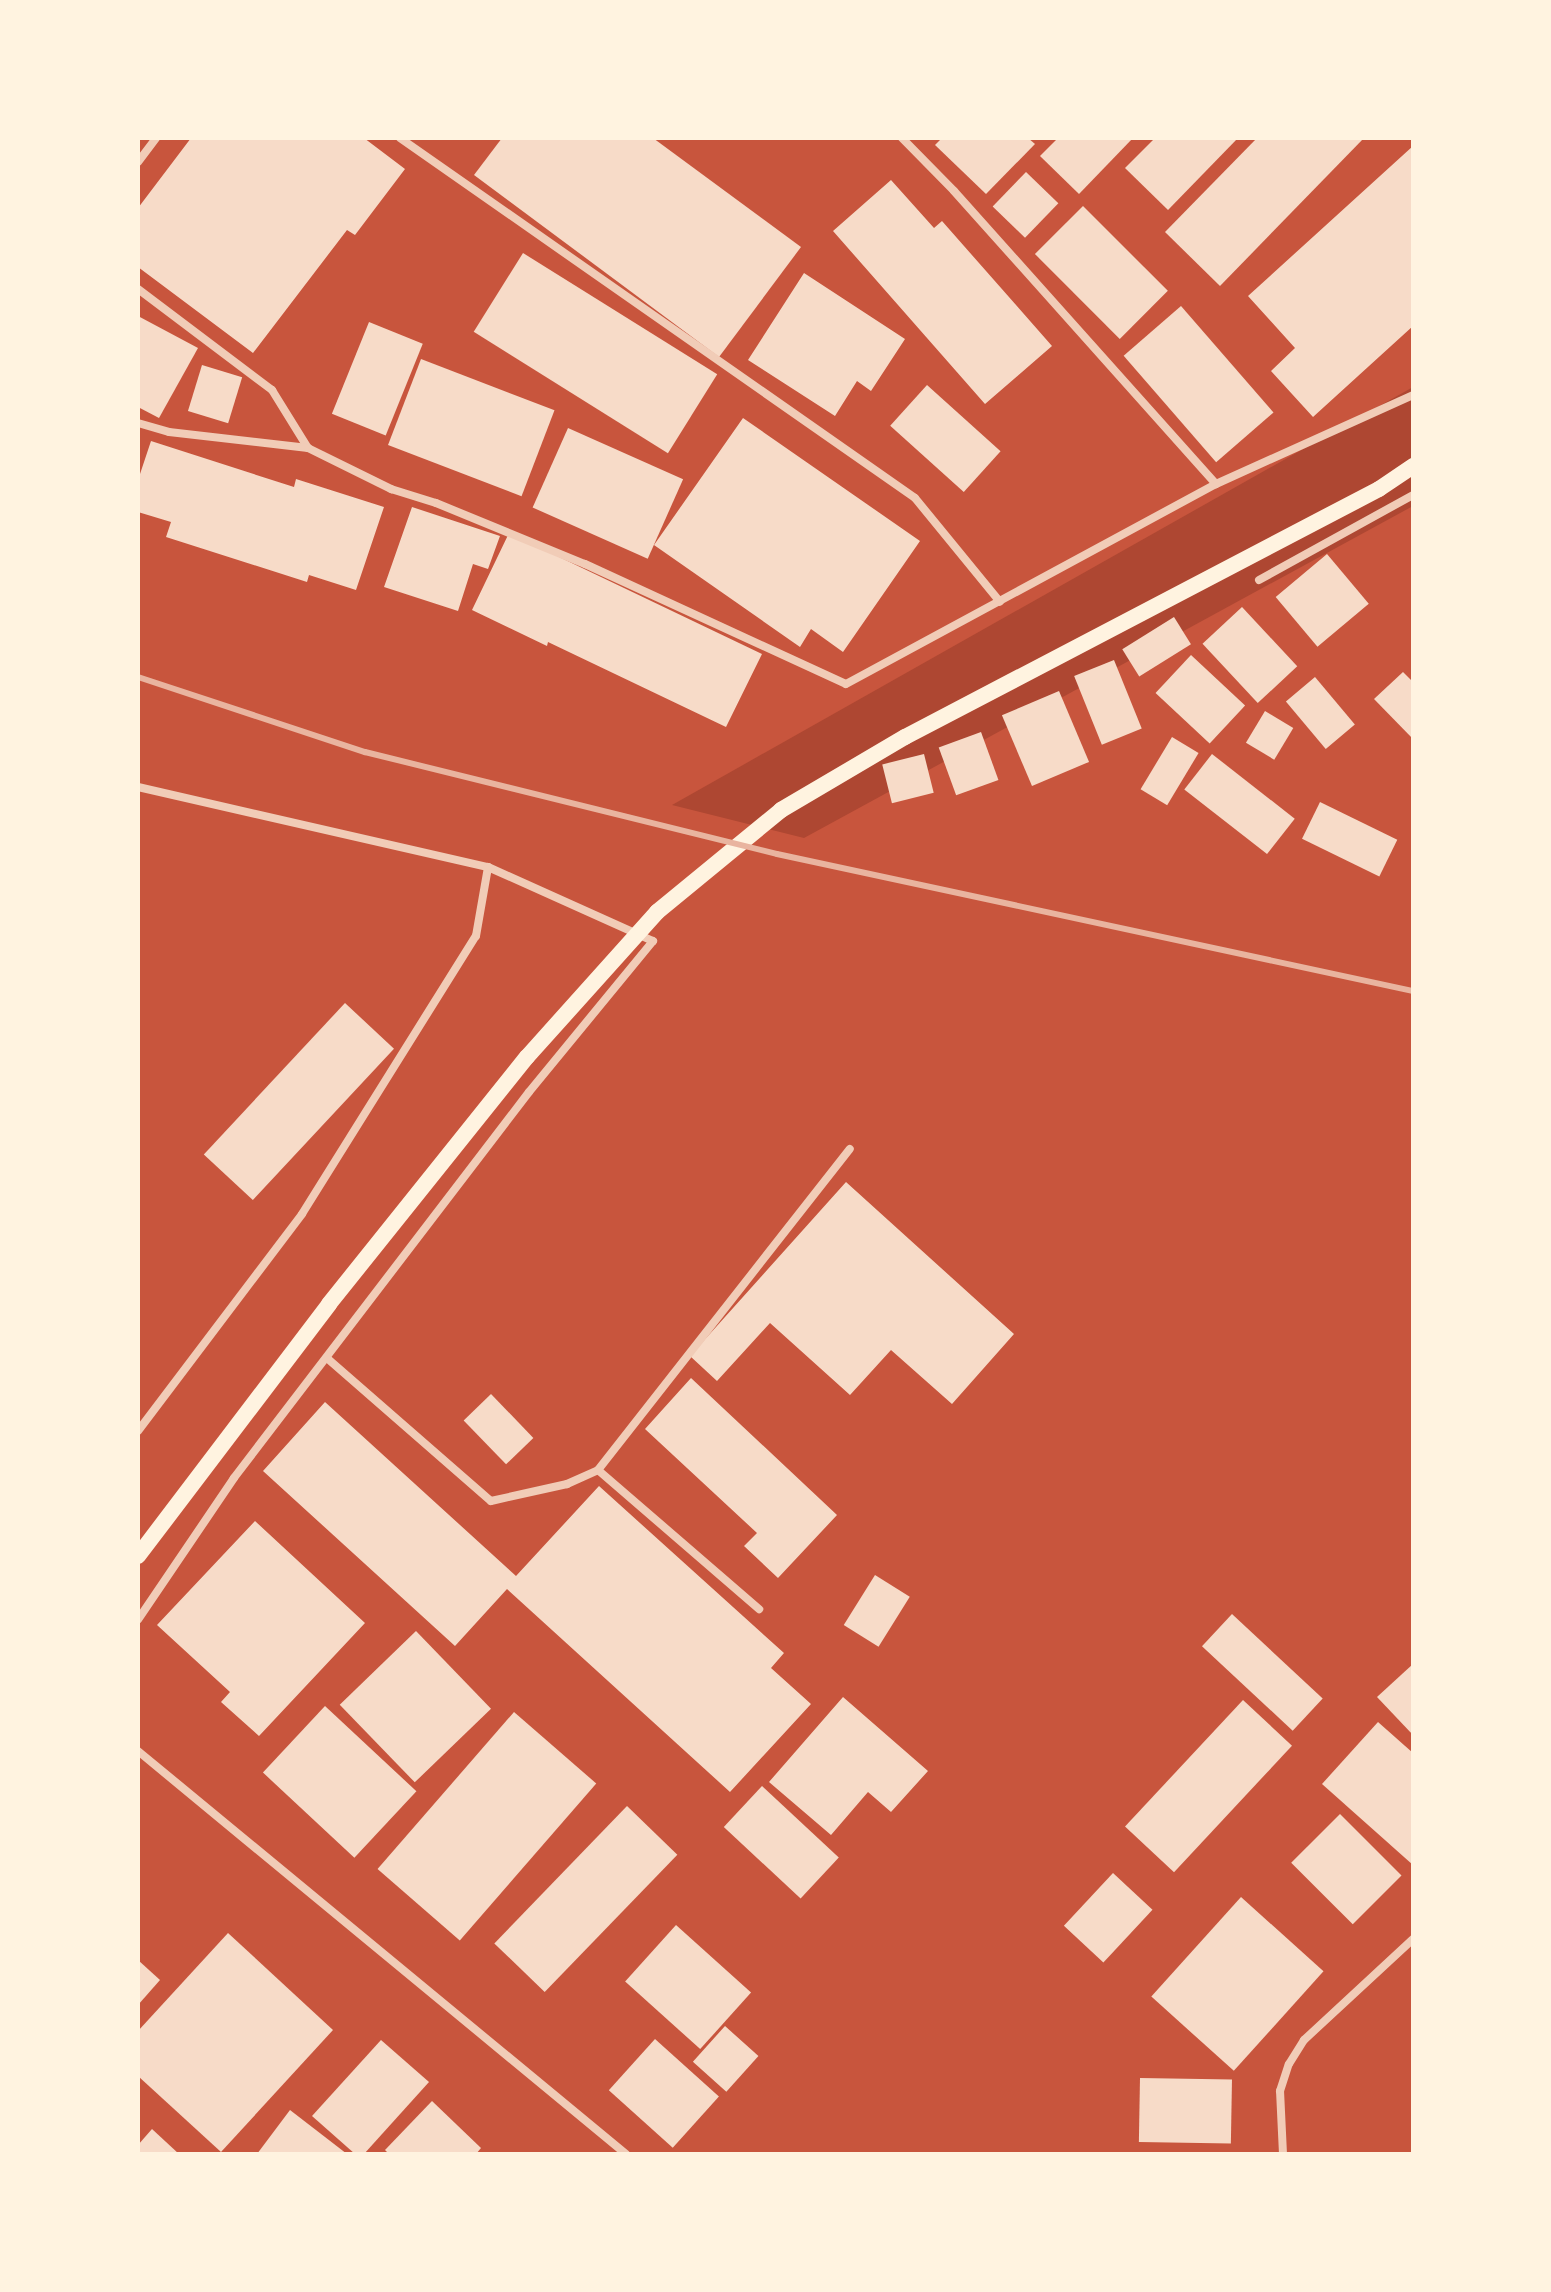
<!DOCTYPE html>
<html>
<head>
<meta charset="utf-8">
<style>
  body { margin:0 }
  #map { position:relative; width:1551px; height:2292px; overflow:hidden; background:#c8553d; font-family:Figtree,sans-serif }
  div>[style] { position:absolute }
  .green>* { inset:0; background:#ae4732 }
  .building>* { inset:0; background:#f7dbc8; transform-origin:0 0 }
  .minor>* { height:8px; margin:-4px; padding:0 4px; transform-origin:4px; border-radius:4px; background:#f1ccb7 }
  .secondary>* { height:16px; margin:-8px; padding:0 8px; transform-origin:8px; border-radius:8px; background:#fff3e0 }
  .rail>* { height:6px; margin:-3px; padding:0 3px; transform-origin:3px; border-radius:3px; background:#e9b49f }
  span { translate:-50% -50%; white-space:nowrap; text-align:center; line-height:1.15; -webkit-text-stroke:7px #fff3e0; paint-order:stroke }
  .frame { position:absolute; inset:0; border:140px solid #fff3e0; pointer-events:none }
</style>
</head>
<body>
<div id="map">
  <div class="green">
    <i style="clip-path:polygon(1413px 387px,1413px 506px,804px 838px,672px 805px)"></i>
  </div>
  <div class="building">
    <i style="clip-path:polygon(191px 138px,364px 138px,405px 169px,355px 235px,347px 230px,253px 353px,138px 267px,138px 208px)"></i>
    <i style="clip-path:polygon(502px 138px,653px 138px,801px 247px,719px 357px,474px 175px)"></i>
    <i style="clip-path:polygon(942px 138px,1028px 138px,1035px 144px,986px 194px,935px 145px)"></i>
    <i style="clip-path:polygon(1058px 138px,1133px 138px,1079px 194px,1040px 156px)"></i>
    <i style="clip-path:polygon(1155px 138px,1238px 138px,1168px 210px,1125px 168px)"></i>
    <i style="clip-path:polygon(1257px 138px,1364px 138px,1220px 286px,1165px 232px)"></i>
    <i style="clip-path:polygon(1413px 146px,1413px 326px,1313px 417px,1271px 371px,1295px 348px,1248px 296px)"></i>
    <i style="left:1026px;top:172px;width:45px;height:48px;rotate:44deg"></i>
    <i style="clip-path:polygon(891px 180px,934px 228px,942px 221px,1052px 346px,985px 404px,833px 231px)"></i>
    <i style="left:1083px;top:206px;width:120px;height:68px;rotate:45deg"></i>
    <i style="left:523px;top:253px;width:229px;height:93px;rotate:32deg"></i>
    <i style="clip-path:polygon(804px 273px,905px 339px,871px 391px,857px 381px,835px 416px,748px 360px)"></i>
    <i style="left:1181px;top:306px;width:141px;height:76px;rotate:49deg"></i>
    <i style="clip-path:polygon(138px 316px,198px 348px,159px 418px,138px 407px)"></i>
    <i style="left:369px;top:322px;width:58px;height:99px;rotate:22deg"></i>
    <i style="left:421px;top:359px;width:143px;height:92px;rotate:21deg"></i>
    <i style="left:202px;top:365px;width:42px;height:48px;rotate:17deg"></i>
    <i style="left:927px;top:385px;width:99px;height:55px;rotate:42deg"></i>
    <i style="clip-path:polygon(743px 418px,920px 541px,843px 652px,811px 629px,800px 647px,654px 545px)"></i>
    <i style="left:568px;top:428px;width:126px;height:87px;rotate:24deg"></i>
    <i style="clip-path:polygon(151px 441px,294px 487px,296px 479px,384px 507px,356px 590px,309px 575px,307px 582px,166px 537px,171px 522px,138px 512px,138px 480px)"></i>
    <i style="clip-path:polygon(412px 507px,500px 536px,488px 569px,473px 564px,458px 611px,384px 587px)"></i>
    <i style="clip-path:polygon(509px 533px,762px 654px,726px 727px,548px 642px,547px 646px,472px 610px)"></i>
    <i style="left:1327px;top:554px;width:65px;height:67px;rotate:50deg"></i>
    <i style="left:1242px;top:607px;width:81px;height:54px;rotate:47deg"></i>
    <i style="left:1174px;top:617px;width:32px;height:61px;rotate:58deg"></i>
    <i style="left:1191px;top:655px;width:74px;height:52px;rotate:43deg"></i>
    <i style="left:1114px;top:660px;width:74px;height:43px;rotate:68deg"></i>
    <i style="clip-path:polygon(1403px 672px,1413px 682px,1413px 739px,1374px 699px)"></i>
    <i style="left:1315px;top:677px;width:62px;height:38px;rotate:50deg"></i>
    <i style="left:1059px;top:691px;width:77px;height:62px;rotate:67deg"></i>
    <i style="left:1265px;top:711px;width:33px;height:37px;rotate:31deg"></i>
    <i style="left:981px;top:732px;width:51px;height:45px;rotate:70deg"></i>
    <i style="left:1172px;top:737px;width:31px;height:61px;rotate:31deg"></i>
    <i style="left:924px;top:754px;width:40px;height:43px;rotate:76deg"></i>
    <i style="left:1212px;top:754px;width:105px;height:45px;rotate:38deg"></i>
    <i style="left:1320px;top:802px;width:86px;height:41px;rotate:26deg"></i>
    <i style="left:345px;top:1003px;width:67px;height:207px;rotate:43deg"></i>
    <i style="clip-path:polygon(846px 1182px,1014px 1334px,952px 1404px,891px 1350px,850px 1395px,770px 1323px,717px 1381px,690px 1356px)"></i>
    <i style="clip-path:polygon(691px 1378px,837px 1515px,778px 1578px,744px 1546px,757px 1533px,645px 1429px)"></i>
    <i style="left:491px;top:1394px;width:61px;height:38px;rotate:46deg"></i>
    <i style="clip-path:polygon(325px 1402px,516px 1576px,599px 1486px,784px 1653px,771px 1668px,811px 1704px,730px 1792px,507px 1589px,455px 1646px,263px 1471px)"></i>
    <i style="clip-path:polygon(255px 1521px,365px 1623px,259px 1736px,221px 1702px,230px 1692px,157px 1625px)"></i>
    <i style="left:875px;top:1575px;width:41px;height:59px;rotate:32deg"></i>
    <i style="left:1232px;top:1614px;width:124px;height:44px;rotate:43deg"></i>
    <i style="left:416px;top:1631px;width:108px;height:106px;rotate:46deg"></i>
    <i style="clip-path:polygon(1413px 1664px,1413px 1735px,1377px 1697px)"></i>
    <i style="clip-path:polygon(843px 1697px,928px 1771px,891px 1812px,868px 1792px,831px 1835px,769px 1782px)"></i>
    <i style="left:1243px;top:1700px;width:67px;height:173px;rotate:43deg"></i>
    <i style="left:325px;top:1706px;width:125px;height:91px;rotate:43deg"></i>
    <i style="left:514px;top:1712px;width:109px;height:208px;rotate:41deg"></i>
    <i style="clip-path:polygon(1378px 1722px,1413px 1753px,1413px 1865px,1322px 1784px)"></i>
    <i style="left:762px;top:1786px;width:105px;height:56px;rotate:43deg"></i>
    <i style="left:627px;top:1806px;width:70px;height:191px;rotate:44deg"></i>
    <i style="left:1340px;top:1814px;width:87px;height:69px;rotate:45deg"></i>
    <i style="left:1113px;top:1873px;width:54px;height:72px;rotate:43deg"></i>
    <i style="left:1241px;top:1897px;width:111px;height:134px;rotate:42deg"></i>
    <i style="left:676px;top:1925px;width:101px;height:76px;rotate:42deg"></i>
    <i style="clip-path:polygon(228px 1933px,333px 2030px,221px 2152px,138px 2076px,138px 2031px)"></i>
    <i style="clip-path:polygon(138px 1960px,160px 1980px,138px 2005px)"></i>
    <i style="left:725px;top:2026px;width:45px;height:48px;rotate:42deg"></i>
    <i style="left:655px;top:2039px;width:86px;height:69px;rotate:42deg"></i>
    <i style="clip-path:polygon(381px 2040px,429px 2082px,364px 2154px,355px 2154px,312px 2116px)"></i>
    <i style="left:1140px;top:2078px;width:92px;height:64px;rotate:1deg"></i>
    <i style="clip-path:polygon(432px 2101px,481px 2148px,476px 2154px,389px 2154px,385px 2150px)"></i>
    <i style="clip-path:polygon(290px 2110px,347px 2154px,257px 2154px)"></i>
    <i style="clip-path:polygon(152px 2129px,179px 2154px,138px 2154px,138px 2145px)"></i>
  </div>
  <div class="minor">
    <i style="left:400px;top:138px;width:628px;rotate:34.95deg"></i>
    <i style="left:915px;top:498px;width:134px;rotate:50.7deg"></i>
    <i style="left:902px;top:138px;width:74px;rotate:45.5deg"></i>
    <i style="left:954px;top:191px;width:393px;rotate:48.2deg"></i>
    <i style="left:138px;top:162px;width:30px;rotate:-53deg"></i>
    <i style="left:138px;top:289px;width:168px;rotate:37deg"></i>
    <i style="left:272px;top:390px;width:68px;rotate:58.2deg"></i>
    <i style="left:138px;top:423px;width:32px;rotate:16deg"></i>
    <i style="left:169px;top:432px;width:140px;rotate:6.6deg"></i>
    <i style="left:308px;top:448px;width:93px;rotate:26.3deg"></i>
    <i style="left:391px;top:489px;width:47px;rotate:17.3deg"></i>
    <i style="left:436px;top:503px;width:161px;rotate:22.3deg"></i>
    <i style="left:585px;top:564px;width:287px;rotate:24.7deg"></i>
    <i style="left:846px;top:684px;width:421px;rotate:-28.4deg"></i>
    <i style="left:1216px;top:484px;width:216px;rotate:-24.3deg"></i>
    <i style="left:1259px;top:580px;width:176px;rotate:-28.9deg"></i>
    <i style="left:138px;top:787px;width:359px;rotate:12.9deg"></i>
    <i style="left:488px;top:867px;width:181px;rotate:24.2deg"></i>
    <i style="left:653px;top:941px;width:195px;rotate:129.4deg"></i>
    <i style="left:529px;top:1092px;width:486px;rotate:127.4deg"></i>
    <i style="left:234px;top:1478px;width:171px;rotate:124.1deg"></i>
    <i style="left:328px;top:1359px;width:216px;rotate:41.1deg"></i>
    <i style="left:491px;top:1501px;width:78px;rotate:-12.6deg"></i>
    <i style="left:567px;top:1484px;width:34px;rotate:-24deg"></i>
    <i style="left:598px;top:1470px;width:408px;rotate:-51.9deg"></i>
    <i style="left:138px;top:1431px;width:272px;rotate:-52.9deg"></i>
    <i style="left:302px;top:1214px;width:328px;rotate:-58deg"></i>
    <i style="left:476px;top:936px;width:70px;rotate:-80.1deg"></i>
    <i style="left:598px;top:1470px;width:213px;rotate:40.8deg"></i>
    <i style="left:138px;top:1751px;width:633px;rotate:39.55deg"></i>
    <i style="left:1283px;top:2154px;width:63px;rotate:-92.7deg"></i>
    <i style="left:1280px;top:2091px;width:28px;rotate:-72deg"></i>
    <i style="left:1289px;top:2064px;width:28px;rotate:-58deg"></i>
    <i style="left:1304px;top:2040px;width:149px;rotate:-42.8deg"></i>
  </div>
  <div class="secondary">
    <i style="left:138px;top:1556px;width:316px;rotate:-52.8deg"></i>
    <i style="left:329px;top:1304px;width:317px;rotate:-51.3deg"></i>
    <i style="left:527px;top:1057px;width:195px;rotate:-48.1deg"></i>
    <i style="left:657px;top:912px;width:161px;rotate:-39.4deg"></i>
    <i style="left:781px;top:810px;width:144px;rotate:-30.5deg"></i>
    <i style="left:905px;top:737px;width:535px;rotate:-27.62deg"></i>
    <i style="left:1379px;top:489px;width:41px;rotate:-34.1deg"></i>
  </div>
  <div class="rail">
    <i style="left:138px;top:677px;width:239px;rotate:18.3deg"></i>
    <i style="left:365px;top:752px;width:424px;rotate:13.9deg"></i>
    <i style="left:777px;top:854px;width:651px;rotate:12.16deg"></i>
  </div>
  <div class="frame"></div>
</div>
</body>
</html>
